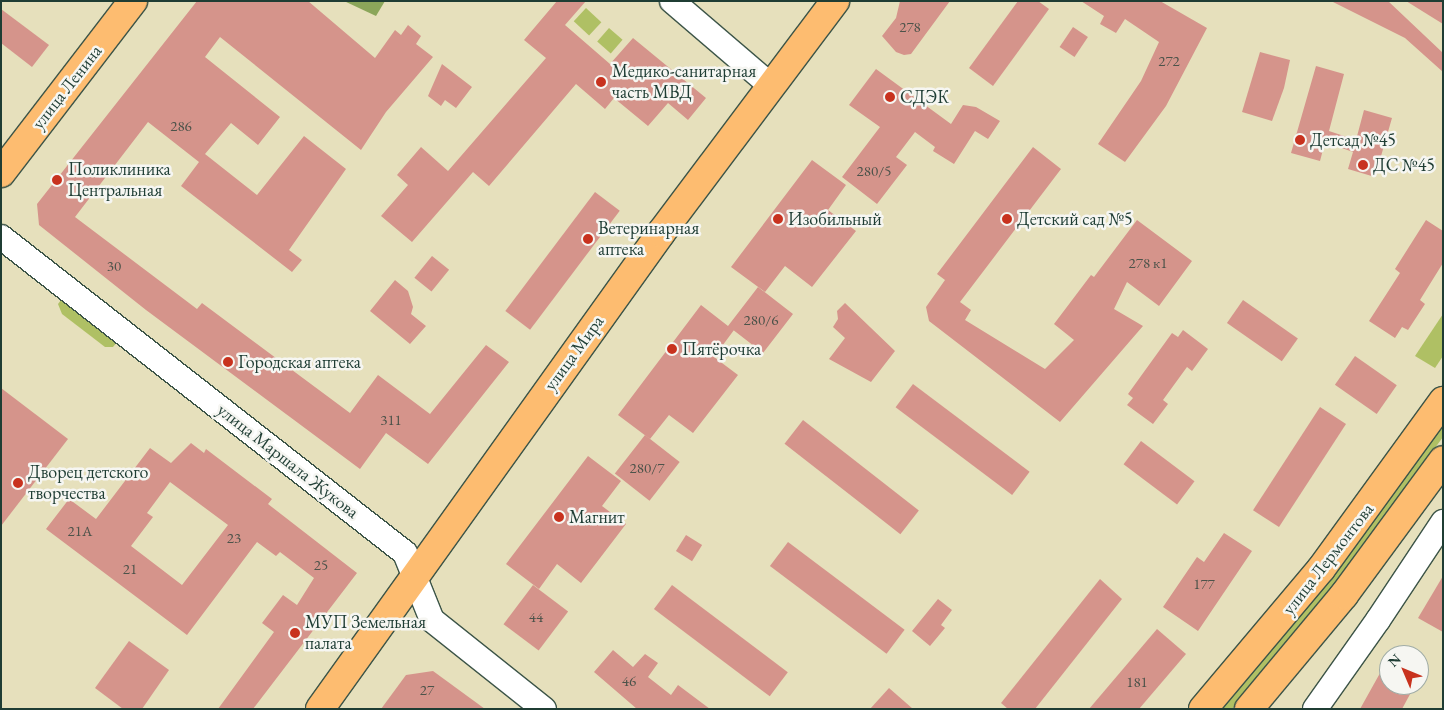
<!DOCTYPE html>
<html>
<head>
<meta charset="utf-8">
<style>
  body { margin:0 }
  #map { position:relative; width:1444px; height:710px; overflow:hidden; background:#e6e0bc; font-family:"EB Garamond",serif }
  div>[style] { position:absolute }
  .green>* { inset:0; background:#afc064; transform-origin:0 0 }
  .forest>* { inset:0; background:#8ba65a }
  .building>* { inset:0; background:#d5948b; transform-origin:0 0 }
  .roads { filter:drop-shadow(1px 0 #3d5548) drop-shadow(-1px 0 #3d5548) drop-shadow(0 1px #3d5548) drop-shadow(0 -1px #3d5548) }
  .minor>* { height:24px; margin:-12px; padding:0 12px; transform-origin:12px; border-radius:12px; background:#fff }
  .major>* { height:28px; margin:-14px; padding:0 14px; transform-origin:14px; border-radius:14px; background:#fdbc70 }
  .dots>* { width:14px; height:14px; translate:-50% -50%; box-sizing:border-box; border:2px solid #f6f6f2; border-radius:50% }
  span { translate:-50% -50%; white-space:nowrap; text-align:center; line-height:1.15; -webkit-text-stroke:5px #f6f6f2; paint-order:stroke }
  .number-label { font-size:15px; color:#4c534a }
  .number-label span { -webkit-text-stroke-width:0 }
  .poi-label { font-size:18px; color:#1f3d34 }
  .left { translate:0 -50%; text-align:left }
  .street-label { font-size:18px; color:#1f3d34 }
  .frame { position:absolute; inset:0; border:2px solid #1f3d34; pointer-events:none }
  .north { position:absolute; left:1379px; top:645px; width:50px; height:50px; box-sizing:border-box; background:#f6f6f2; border:1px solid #a0aca6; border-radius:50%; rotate:315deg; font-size:14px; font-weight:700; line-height:20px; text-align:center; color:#1f3d34 }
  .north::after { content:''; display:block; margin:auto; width:18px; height:22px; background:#c8321e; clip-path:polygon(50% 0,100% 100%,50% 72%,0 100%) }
</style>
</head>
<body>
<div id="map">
  <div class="green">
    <i style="left:586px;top:8px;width:21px;height:18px;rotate:43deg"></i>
    <i style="left:609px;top:28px;width:18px;height:18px;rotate:41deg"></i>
    <i style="clip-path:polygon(61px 300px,117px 342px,113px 347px,105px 347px,62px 314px,58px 304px)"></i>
    <i style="clip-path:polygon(1443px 314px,1443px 356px,1435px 368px,1415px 356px)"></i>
    <i style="clip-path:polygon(1443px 423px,1443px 437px,1333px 587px,1232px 709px,1222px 709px,1363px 535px)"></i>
  </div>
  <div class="forest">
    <i style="clip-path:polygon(344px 1px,385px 1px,376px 16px)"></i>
  </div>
  <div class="building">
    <i style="clip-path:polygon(197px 1px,308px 1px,375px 58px,395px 30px,401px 35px,408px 25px,421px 36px,416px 44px,433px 57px,386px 112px,361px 150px,220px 37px,205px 57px,280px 117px,258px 145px,231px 123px,205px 154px,257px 195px,304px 136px,346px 169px,289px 250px,302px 260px,292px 272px,181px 186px,199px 162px,148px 122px,75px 217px,197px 309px,202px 303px,350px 413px,378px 375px,430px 414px,486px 345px,509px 362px,428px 464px,386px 433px,360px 469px,146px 310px,39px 225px,37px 204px)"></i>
    <i style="clip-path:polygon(557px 1px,586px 1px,565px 25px,610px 64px,633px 38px,706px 98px,688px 120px,668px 103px,648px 126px,614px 98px,605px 109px,576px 84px,489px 186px,473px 172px,412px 242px,381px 216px,408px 185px,397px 175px,421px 147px,448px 171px,546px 58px,524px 40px)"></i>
    <i style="clip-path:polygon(900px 1px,950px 1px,911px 54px,904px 55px,896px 52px,882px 36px,896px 18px)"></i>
    <i style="clip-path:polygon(1018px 1px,1038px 1px,1049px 9px,993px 86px,969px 68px)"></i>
    <i style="clip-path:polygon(1081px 1px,1160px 1px,1207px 28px,1166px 106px,1125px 162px,1098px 144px,1141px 81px,1159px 42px,1125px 19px,1116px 33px,1100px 24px,1104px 16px)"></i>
    <i style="clip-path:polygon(1331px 1px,1388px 1px,1443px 53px,1443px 72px,1405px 38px)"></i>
    <i style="clip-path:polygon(1406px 1px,1443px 1px,1443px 24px)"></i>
    <i style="clip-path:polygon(1px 9px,49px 45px,32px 67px,1px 43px)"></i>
    <i style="left:1073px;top:27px;width:18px;height:24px;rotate:34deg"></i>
    <i style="clip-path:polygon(1260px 52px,1290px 60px,1284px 88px,1272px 121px,1242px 112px)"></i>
    <i style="clip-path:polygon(442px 64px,472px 87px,456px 108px,445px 100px,441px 106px,428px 96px)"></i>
    <i style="clip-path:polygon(1316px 66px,1344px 74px,1329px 131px,1356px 140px,1364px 110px,1392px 118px,1375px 177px,1348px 169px,1353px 152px,1325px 142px,1320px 161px,1291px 153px)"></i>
    <i style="clip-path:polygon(876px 69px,951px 124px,963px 105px,976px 107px,1000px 121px,988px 139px,975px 131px,954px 164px,933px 151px,935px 147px,915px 132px,896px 157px,907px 165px,877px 204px,842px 177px,880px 127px,849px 105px)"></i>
    <i style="clip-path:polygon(1033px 147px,1061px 169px,960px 302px,971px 310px,965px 320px,1045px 369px,1074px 340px,1054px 324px,1091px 275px,1094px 277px,1137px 220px,1192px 261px,1159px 306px,1127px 282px,1114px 309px,1143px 326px,1060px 422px,929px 321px,926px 307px,945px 280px,937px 274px)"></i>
    <i style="clip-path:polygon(812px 160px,846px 185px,828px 210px,856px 231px,812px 287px,785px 266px,765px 292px,731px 267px)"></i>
    <i style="left:595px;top:192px;width:31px;height:149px;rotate:37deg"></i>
    <i style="clip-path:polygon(1426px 220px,1443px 231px,1443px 263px,1420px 300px,1425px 304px,1408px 330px,1402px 327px,1395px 338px,1369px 321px,1400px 273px,1395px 269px)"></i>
    <i style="left:432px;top:256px;width:22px;height:28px;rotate:39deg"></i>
    <i style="clip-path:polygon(395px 280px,408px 291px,413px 307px,411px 314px,426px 326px,410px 344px,370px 311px)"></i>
    <i style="clip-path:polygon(758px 287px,793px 314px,763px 353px,732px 329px,734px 330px,714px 357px,738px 375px,693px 433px,669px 415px,650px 439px,618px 415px,701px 305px,728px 326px)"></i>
    <i style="left:1243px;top:300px;width:67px;height:28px;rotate:35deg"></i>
    <i style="clip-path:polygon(845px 303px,895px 351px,871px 382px,829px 359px,845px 338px,833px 327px,838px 319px,837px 311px)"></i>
    <i style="clip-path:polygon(1183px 330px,1208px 349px,1192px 371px,1187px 367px,1163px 400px,1168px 404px,1153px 424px,1127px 405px,1133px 398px,1128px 394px,1172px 333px,1178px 337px)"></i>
    <i style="left:1355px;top:356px;width:51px;height:35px;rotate:35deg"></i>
    <i style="left:913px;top:384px;width:146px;height:29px;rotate:37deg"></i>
    <i style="clip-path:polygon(1px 388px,68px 439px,1px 526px)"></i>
    <i style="left:1320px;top:407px;width:31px;height:123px;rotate:33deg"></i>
    <i style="left:803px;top:420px;width:147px;height:30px;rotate:38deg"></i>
    <i style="left:645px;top:435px;width:44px;height:49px;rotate:38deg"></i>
    <i style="left:1141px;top:441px;width:67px;height:29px;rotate:37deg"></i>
    <i style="clip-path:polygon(evenodd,191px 443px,204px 453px,206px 449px,272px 499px,268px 504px,357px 573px,253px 709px,218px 709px,274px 632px,262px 623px,283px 595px,297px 605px,314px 578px,280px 552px,276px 556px,257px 542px,187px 635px,46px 529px,69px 499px,96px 519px,150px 448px,171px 463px,191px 443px,170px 482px,228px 525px,182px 585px,131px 546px,153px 517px,147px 513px,170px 482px)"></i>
    <i style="clip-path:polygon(588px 456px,621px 481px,602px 506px,626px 524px,581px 583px,557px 564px,539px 589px,506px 564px)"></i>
    <i style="clip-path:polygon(1224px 533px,1252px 551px,1198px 631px,1163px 607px,1197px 557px,1204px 562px)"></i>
    <i style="left:686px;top:535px;width:19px;height:19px;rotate:32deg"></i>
    <i style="left:788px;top:542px;width:146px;height:30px;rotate:37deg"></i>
    <i style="clip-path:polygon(1443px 576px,1443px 632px,1418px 618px)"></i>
    <i style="clip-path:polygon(1100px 579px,1122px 599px,1035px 709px,1008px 709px,1001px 703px)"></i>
    <i style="left:533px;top:585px;width:44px;height:49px;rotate:37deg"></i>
    <i style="left:672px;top:585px;width:145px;height:30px;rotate:37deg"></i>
    <i style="clip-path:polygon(938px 599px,952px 610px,941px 625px,945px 628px,930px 646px,912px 631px)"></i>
    <i style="clip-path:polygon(1157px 629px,1186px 654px,1139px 709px,1089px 709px)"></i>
    <i style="clip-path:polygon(129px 641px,169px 670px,142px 709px,123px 709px,95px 688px)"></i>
    <i style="clip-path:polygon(613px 650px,633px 667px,645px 654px,658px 663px,648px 677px,671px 695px,678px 685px,710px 709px,637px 709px,594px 672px)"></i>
    <i style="clip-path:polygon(1389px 657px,1389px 685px,1415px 685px,1402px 709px,1360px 709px)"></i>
    <i style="clip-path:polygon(433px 671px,485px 709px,381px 709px,406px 675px)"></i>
    <i style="clip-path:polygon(889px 688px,913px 709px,870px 709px)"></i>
  </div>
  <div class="roads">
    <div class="minor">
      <i style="left:672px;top:1px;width:130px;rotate:40.6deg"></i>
      <i style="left:1px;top:237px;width:513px;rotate:38.03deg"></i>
      <i style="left:405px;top:553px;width:72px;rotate:68.1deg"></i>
      <i style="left:432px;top:620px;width:143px;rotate:38.5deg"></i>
      <i style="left:1315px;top:709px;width:109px;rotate:-54.7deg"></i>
      <i style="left:1378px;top:620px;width:118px;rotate:-56.4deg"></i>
    </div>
    <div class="major">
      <i style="left:1px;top:173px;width:217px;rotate:-52.5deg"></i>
      <i style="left:320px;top:709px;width:586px;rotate:-54.38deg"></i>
      <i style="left:661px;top:233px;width:290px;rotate:-53.1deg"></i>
      <i style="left:1203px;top:709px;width:183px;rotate:-49.9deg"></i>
      <i style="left:1321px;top:569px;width:208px;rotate:-54deg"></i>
      <i style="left:1249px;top:709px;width:148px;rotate:-50.2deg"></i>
      <i style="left:1344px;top:595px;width:167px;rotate:-53.7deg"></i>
    </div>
  </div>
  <div class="dots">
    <i style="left:601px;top:82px;background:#c8321e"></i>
    <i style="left:890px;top:97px;background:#c8321e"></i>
    <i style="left:1300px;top:140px;background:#c8321e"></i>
    <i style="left:1363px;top:165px;background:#c8321e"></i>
    <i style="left:57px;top:180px;background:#c8321e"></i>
    <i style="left:778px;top:219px;background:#c8321e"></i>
    <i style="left:1007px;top:219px;background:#c8321e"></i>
    <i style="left:588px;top:239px;background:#c8321e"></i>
    <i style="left:672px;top:349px;background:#c8321e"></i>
    <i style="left:228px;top:362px;background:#c8321e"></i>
    <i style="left:18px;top:483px;background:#c8321e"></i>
    <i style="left:559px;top:517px;background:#c8321e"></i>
    <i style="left:295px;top:633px;background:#c8321e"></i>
  </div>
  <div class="number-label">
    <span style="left:910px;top:27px">278</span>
    <span style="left:1169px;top:61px">272</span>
    <span style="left:181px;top:126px">286</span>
    <span style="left:874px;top:171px">280/5</span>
    <span style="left:1148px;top:263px">278 к1</span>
    <span style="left:114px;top:266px">30</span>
    <span style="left:761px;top:320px">280/6</span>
    <span style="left:391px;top:420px">311</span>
    <span style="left:647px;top:468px">280/7</span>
    <span style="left:80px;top:531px">21А</span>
    <span style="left:234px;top:538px">23</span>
    <span style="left:321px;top:565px">25</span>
    <span style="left:130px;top:569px">21</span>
    <span style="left:1204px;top:584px">177</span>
    <span style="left:536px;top:617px">44</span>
    <span style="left:629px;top:681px">46</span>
    <span style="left:1137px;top:682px">181</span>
    <span style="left:427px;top:690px">27</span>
  </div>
  <div class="poi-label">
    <span class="left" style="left:612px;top:82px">Медико-санитарная<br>часть МВД</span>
    <span class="left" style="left:900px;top:97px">СДЭК</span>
    <span class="left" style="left:1310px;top:140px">Детсад №45</span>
    <span class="left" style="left:1373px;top:165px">ДС №45</span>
    <span class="left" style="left:68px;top:180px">Поликлиника<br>Центральная</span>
    <span class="left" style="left:788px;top:219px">Изобильный</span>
    <span class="left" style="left:1017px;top:219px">Детский сад №5</span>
    <span class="left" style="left:598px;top:239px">Ветеринарная<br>аптека</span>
    <span class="left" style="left:682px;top:349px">Пятёрочка</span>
    <span class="left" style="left:238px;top:362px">Городская аптека</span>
    <span class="left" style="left:28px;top:483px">Дворец детского<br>творчества</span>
    <span class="left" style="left:569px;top:517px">Магнит</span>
    <span class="left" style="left:305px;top:633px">МУП Земельная<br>палата</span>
  </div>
  <div class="street-label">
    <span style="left:67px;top:87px;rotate:-52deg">улица Ленина</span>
    <span style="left:574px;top:353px;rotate:-54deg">улица Мира</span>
    <span style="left:288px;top:461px;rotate:38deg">улица Маршала Жукова</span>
    <span style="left:1328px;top:559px;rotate:-52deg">улица Лермонтова</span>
  </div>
  <div class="frame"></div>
  <div class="north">N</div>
</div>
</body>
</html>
